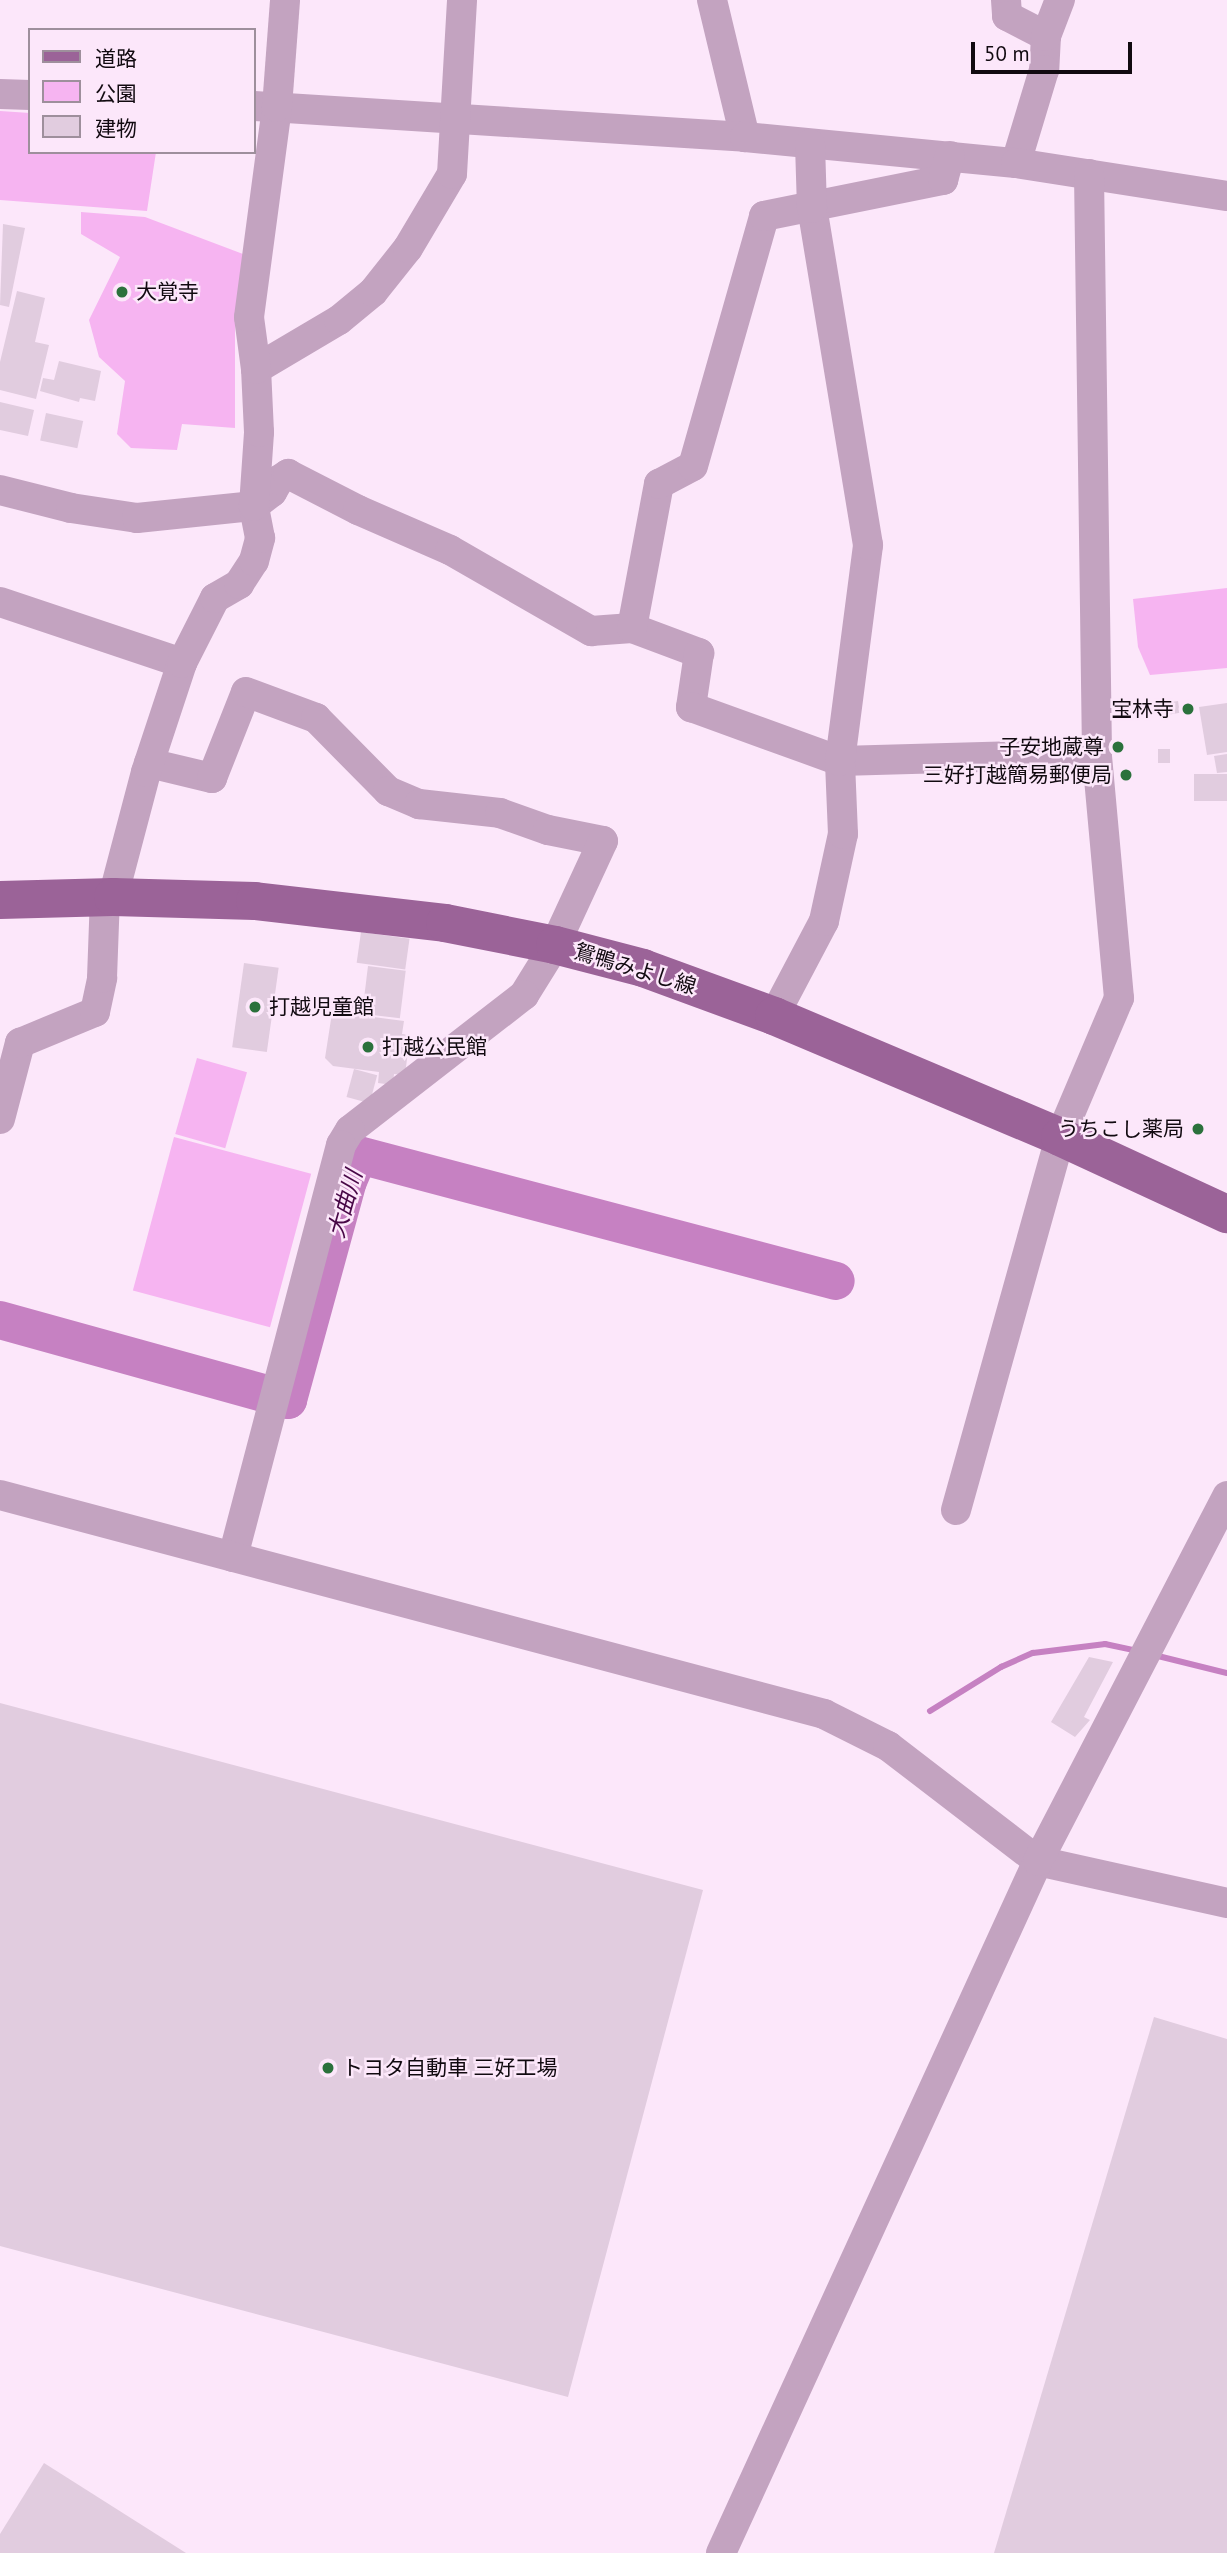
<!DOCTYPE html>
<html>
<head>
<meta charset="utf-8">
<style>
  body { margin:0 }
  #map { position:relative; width:1227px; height:2553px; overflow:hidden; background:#fce7fa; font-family:"PT Sans","Noto Sans JP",sans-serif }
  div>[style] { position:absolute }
  .green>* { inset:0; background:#f6b4f1; transform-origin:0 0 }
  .stream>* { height:6px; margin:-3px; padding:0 3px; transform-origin:3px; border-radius:3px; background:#c681c2 }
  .river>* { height:38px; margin:-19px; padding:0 19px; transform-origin:19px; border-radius:19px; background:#c681c2 }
  .building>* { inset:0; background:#e1ccdf; transform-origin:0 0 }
  .minor>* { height:30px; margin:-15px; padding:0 15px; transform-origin:15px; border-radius:15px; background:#c3a3c0 }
  .major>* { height:38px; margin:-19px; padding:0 19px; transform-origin:19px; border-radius:19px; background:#9b6398 }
  .dots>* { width:19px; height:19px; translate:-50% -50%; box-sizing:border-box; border:4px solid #fce7fa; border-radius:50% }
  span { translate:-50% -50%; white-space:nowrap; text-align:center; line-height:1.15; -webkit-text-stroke:5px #fce7fa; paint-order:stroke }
  .poi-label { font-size:21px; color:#110a10 }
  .left { translate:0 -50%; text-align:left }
  .right { translate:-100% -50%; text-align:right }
  .street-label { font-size:21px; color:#110a10 }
  .water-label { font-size:23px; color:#470746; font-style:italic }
  .legend { position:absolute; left:28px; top:28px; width:228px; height:126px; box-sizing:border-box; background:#fce7fa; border:2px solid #9e8f9c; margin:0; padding:9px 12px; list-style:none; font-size:21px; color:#110a10 }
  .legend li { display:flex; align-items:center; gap:14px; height:35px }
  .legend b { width:35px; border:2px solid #9e8f9c }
  .scale { position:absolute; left:971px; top:42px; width:161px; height:32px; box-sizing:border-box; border:4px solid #110a10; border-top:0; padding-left:9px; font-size:21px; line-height:24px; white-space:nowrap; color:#110a10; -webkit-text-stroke:5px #fce7fa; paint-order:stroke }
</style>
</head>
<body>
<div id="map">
  <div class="green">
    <i style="clip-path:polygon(0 111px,30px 113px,30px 152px,156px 152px,147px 211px,0 200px)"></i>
    <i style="clip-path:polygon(81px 212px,145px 217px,243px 254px,235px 328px,235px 428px,182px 424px,177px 450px,131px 448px,117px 434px,125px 381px,99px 357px,89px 320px,120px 257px,81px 234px)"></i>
    <i style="clip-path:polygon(1227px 588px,1227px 668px,1150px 675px,1138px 647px,1133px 599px)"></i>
    <i style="left:197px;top:1058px;width:52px;height:79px;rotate:16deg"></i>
    <i style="left:174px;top:1137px;width:142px;height:159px;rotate:15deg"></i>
  </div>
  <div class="stream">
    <i style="left:1154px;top:1655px;width:75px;rotate:13.9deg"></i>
    <i style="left:930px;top:1711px;width:84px;rotate:-31.8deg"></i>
    <i style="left:1001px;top:1667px;width:35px;rotate:-24deg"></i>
    <i style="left:1033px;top:1653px;width:73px;rotate:-7.1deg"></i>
    <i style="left:1105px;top:1644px;width:33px;rotate:12deg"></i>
  </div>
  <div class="river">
    <i style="left:0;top:1320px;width:299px;rotate:15.5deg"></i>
    <i style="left:288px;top:1400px;width:227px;rotate:-74.7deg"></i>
    <i style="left:348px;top:1181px;width:28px;rotate:-67deg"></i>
    <i style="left:359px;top:1155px;width:493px;rotate:14.8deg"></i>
  </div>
  <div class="building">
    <i style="clip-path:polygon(3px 224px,25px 228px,9px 307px,0 305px)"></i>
    <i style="clip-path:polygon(17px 291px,45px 298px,35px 342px,49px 345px,36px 399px,0 390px,0 362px)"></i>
    <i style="clip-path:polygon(59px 361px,101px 371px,95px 401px,80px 398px,79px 402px,40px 391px,43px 378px,54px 380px)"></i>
    <i style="clip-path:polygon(0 402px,34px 410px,28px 436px,0 430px)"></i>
    <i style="left:46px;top:413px;width:38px;height:28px;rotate:12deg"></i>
    <i style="left:1178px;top:701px;width:12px;height:13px;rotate:81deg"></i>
    <i style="clip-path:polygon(1227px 703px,1227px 752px,1207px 755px,1199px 707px)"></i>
    <i style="left:1158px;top:749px;width:12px;height:14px"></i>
    <i style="clip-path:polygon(1227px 754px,1227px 772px,1217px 773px,1214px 756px)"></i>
    <i style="left:1227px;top:774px;width:27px;height:33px;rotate:90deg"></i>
    <i style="left:361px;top:932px;width:49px;height:31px;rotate:8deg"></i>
    <i style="left:244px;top:963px;width:35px;height:85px;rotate:8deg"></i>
    <i style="left:368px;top:966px;width:38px;height:48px;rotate:7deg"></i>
    <i style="clip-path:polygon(334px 1000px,360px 1003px,358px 1015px,404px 1021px,402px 1034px,410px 1035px,405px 1075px,394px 1074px,393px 1085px,378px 1083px,379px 1072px,333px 1066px,325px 1058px)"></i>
    <i style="left:354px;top:1069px;width:24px;height:29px;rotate:15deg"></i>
    <i style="clip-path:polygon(1089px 1657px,1113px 1662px,1084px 1717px,1090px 1720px,1075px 1737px,1051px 1722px)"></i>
    <i style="clip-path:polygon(0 1703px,703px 1890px,568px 2397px,0 2246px)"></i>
    <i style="clip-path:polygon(1154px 2017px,1227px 2039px,1227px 2553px,994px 2553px)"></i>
    <i style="clip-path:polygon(44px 2463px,186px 2553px,0 2553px,0 2534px)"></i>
  </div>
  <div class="minor">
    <i style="left:712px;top:0;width:141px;rotate:76.5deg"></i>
    <i style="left:1006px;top:0;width:16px;rotate:86deg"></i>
    <i style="left:1007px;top:16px;width:44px;rotate:27.1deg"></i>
    <i style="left:1046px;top:36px;width:34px;rotate:93deg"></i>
    <i style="left:1044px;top:70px;width:97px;rotate:106.8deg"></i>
    <i style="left:1046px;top:36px;width:39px;rotate:-69deg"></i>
    <i style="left:0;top:94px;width:30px;rotate:2deg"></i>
    <i style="left:254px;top:106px;width:492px;rotate:3.6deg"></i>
    <i style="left:745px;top:137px;width:272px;rotate:5.5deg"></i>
    <i style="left:1016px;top:163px;width:214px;rotate:8.9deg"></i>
    <i style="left:256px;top:369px;width:96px;rotate:-30.6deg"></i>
    <i style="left:339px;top:320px;width:44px;rotate:-39.5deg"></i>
    <i style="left:373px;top:292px;width:56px;rotate:-51.5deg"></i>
    <i style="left:408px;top:248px;width:86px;rotate:-59.3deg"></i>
    <i style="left:452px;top:174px;width:174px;rotate:-86.7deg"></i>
    <i style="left:0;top:490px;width:73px;rotate:14.2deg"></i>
    <i style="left:71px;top:508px;width:67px;rotate:8.6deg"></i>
    <i style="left:137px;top:518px;width:118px;rotate:-5.9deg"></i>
    <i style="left:254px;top:506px;width:23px;rotate:-38deg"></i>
    <i style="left:272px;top:492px;width:14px;rotate:-60deg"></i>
    <i style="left:279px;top:480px;width:11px;rotate:-34deg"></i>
    <i style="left:288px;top:474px;width:79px;rotate:27.2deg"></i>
    <i style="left:358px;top:510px;width:100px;rotate:23.5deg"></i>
    <i style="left:450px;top:550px;width:163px;rotate:29.9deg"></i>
    <i style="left:591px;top:631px;width:41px;rotate:-4.2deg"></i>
    <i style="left:632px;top:628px;width:72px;rotate:20.5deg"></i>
    <i style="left:699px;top:653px;width:55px;rotate:98.4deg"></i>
    <i style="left:691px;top:707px;width:158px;rotate:19.9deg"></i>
    <i style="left:840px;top:761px;width:257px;rotate:-1.6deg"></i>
    <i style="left:0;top:602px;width:192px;rotate:18.5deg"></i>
    <i style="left:632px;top:628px;width:147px;rotate:-79.4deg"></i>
    <i style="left:659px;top:484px;width:38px;rotate:-28deg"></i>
    <i style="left:693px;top:466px;width:260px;rotate:-74.1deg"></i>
    <i style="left:764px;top:216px;width:183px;rotate:-11.4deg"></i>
    <i style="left:943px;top:180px;width:25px;rotate:-74deg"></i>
    <i style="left:149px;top:763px;width:65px;rotate:13.4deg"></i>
    <i style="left:212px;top:778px;width:92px;rotate:-68.4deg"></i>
    <i style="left:246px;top:692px;width:75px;rotate:20.4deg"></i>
    <i style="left:316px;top:718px;width:103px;rotate:45.4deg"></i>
    <i style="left:388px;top:791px;width:34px;rotate:23deg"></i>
    <i style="left:419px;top:804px;width:81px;rotate:6.3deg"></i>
    <i style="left:500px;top:813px;width:51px;rotate:19.5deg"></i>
    <i style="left:548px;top:830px;width:56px;rotate:11.3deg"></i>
    <i style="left:603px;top:841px;width:115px;rotate:114.8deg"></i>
    <i style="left:555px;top:945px;width:59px;rotate:121.8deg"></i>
    <i style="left:524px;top:995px;width:220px;rotate:142.2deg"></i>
    <i style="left:350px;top:1130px;width:17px;rotate:121deg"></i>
    <i style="left:341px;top:1145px;width:426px;rotate:104.7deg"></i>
    <i style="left:113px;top:897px;width:129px;rotate:-75.2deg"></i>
    <i style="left:146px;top:772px;width:115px;rotate:-71.7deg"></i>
    <i style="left:182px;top:663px;width:73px;rotate:-63.1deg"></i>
    <i style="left:215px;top:598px;width:28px;rotate:-30deg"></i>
    <i style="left:239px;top:584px;width:27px;rotate:-57deg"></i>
    <i style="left:254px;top:561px;width:24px;rotate:-75deg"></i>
    <i style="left:260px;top:538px;width:33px;rotate:-101deg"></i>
    <i style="left:254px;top:506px;width:74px;rotate:-86.1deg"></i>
    <i style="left:259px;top:432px;width:63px;rotate:-92.7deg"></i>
    <i style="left:256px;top:369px;width:52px;rotate:-97.7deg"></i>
    <i style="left:249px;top:317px;width:212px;rotate:-82.4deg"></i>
    <i style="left:277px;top:107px;width:107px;rotate:-85.7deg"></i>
    <i style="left:774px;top:1016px;width:107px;rotate:-62.2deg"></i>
    <i style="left:824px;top:921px;width:89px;rotate:-77.7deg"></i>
    <i style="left:843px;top:834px;width:73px;rotate:-92.4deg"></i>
    <i style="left:840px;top:761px;width:218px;rotate:-82.6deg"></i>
    <i style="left:868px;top:545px;width:342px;rotate:-99.4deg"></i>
    <i style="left:812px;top:208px;width:64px;rotate:-91.8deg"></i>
    <i style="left:0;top:1119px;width:79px;rotate:-75.3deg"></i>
    <i style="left:20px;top:1043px;width:81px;rotate:-22.5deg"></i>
    <i style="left:95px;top:1012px;width:35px;rotate:-78deg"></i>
    <i style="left:102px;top:978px;width:80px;rotate:-87.9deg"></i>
    <i style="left:0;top:1495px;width:853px;rotate:14.88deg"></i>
    <i style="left:824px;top:1714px;width:72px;rotate:26.6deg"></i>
    <i style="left:888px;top:1746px;width:189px;rotate:37.5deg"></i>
    <i style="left:1038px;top:1861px;width:194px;rotate:12.5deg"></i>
    <i style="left:956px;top:1510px;width:387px;rotate:-74.4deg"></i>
    <i style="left:1060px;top:1137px;width:151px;rotate:-67deg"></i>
    <i style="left:1119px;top:998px;width:245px;rotate:-95.2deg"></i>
    <i style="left:1097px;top:754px;width:580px;rotate:-90.79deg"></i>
    <i style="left:721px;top:2553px;width:761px;rotate:-65.39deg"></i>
    <i style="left:1038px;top:1861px;width:411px;rotate:-62.6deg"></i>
  </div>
  <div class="major">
    <i style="left:0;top:900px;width:113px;rotate:-1.5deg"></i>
    <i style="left:113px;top:897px;width:142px;rotate:1.6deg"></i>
    <i style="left:255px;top:901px;width:191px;rotate:6.6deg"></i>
    <i style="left:445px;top:923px;width:112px;rotate:11.3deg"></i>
    <i style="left:555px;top:945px;width:91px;rotate:14.6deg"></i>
    <i style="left:643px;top:968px;width:140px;rotate:20.1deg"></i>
    <i style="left:774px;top:1016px;width:311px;rotate:22.9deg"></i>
    <i style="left:1060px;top:1137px;width:184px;rotate:24.8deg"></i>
  </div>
  <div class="dots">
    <i style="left:122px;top:292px;background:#2b713c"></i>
    <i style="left:1188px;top:709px;background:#2b713c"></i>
    <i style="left:1118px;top:747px;background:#2b713c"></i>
    <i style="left:1126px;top:775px;background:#2b713c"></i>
    <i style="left:255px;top:1007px;background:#2b713c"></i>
    <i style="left:368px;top:1047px;background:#2b713c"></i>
    <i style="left:1198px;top:1129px;background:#2b713c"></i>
    <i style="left:328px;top:2068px;background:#2b713c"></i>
  </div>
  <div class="poi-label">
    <span class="left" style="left:136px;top:292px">大覚寺</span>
    <span class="right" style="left:1174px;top:709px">宝林寺</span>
    <span class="right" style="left:1104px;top:747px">子安地蔵尊</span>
    <span class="right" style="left:1112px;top:775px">三好打越簡易郵便局</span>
    <span class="left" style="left:269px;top:1007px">打越児童館</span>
    <span class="left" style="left:382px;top:1047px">打越公民館</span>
    <span class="right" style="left:1184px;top:1129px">うちこし薬局</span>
    <span class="left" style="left:342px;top:2068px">トヨタ自動車 三好工場</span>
  </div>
  <div class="street-label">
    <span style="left:635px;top:969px;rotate:17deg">鴛鴨みよし線</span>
  </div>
  <div class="water-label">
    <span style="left:345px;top:1204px;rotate:-74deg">大曲川</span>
  </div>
  <ul class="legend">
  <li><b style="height:9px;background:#9b6398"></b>道路</li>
  <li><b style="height:19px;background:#f6b4f1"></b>公園</li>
  <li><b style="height:19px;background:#e1ccdf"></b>建物</li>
  </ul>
  <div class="scale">50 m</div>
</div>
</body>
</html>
